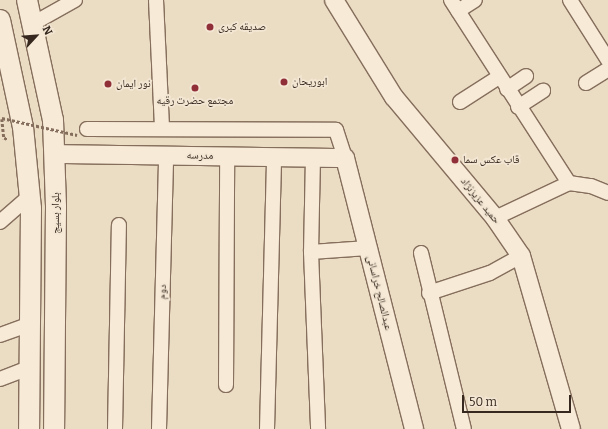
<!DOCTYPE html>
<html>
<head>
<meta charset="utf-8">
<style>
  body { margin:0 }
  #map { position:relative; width:608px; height:429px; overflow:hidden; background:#ebdcc4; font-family:Bitter,"Noto Naskh Arabic",serif }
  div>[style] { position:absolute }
  .path>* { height:2.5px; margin-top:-1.25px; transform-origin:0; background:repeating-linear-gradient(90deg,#856e5c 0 3px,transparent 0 5px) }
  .roads { filter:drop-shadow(1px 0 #856e5c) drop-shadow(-1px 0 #856e5c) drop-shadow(0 1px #856e5c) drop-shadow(0 -1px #856e5c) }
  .minor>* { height:14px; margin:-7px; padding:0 7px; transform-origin:7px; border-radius:7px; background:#f7ead7 }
  .tertiary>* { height:18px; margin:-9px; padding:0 9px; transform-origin:9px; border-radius:9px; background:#f7ead7 }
  .secondary>* { height:20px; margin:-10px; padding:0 10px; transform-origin:10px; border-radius:10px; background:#f7ead7 }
  .path-bridge>* { height:2.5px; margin-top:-1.25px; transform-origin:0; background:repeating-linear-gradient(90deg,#856e5c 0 3px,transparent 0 5px) }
  .dots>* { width:11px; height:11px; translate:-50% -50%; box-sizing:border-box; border:2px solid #f3e7d3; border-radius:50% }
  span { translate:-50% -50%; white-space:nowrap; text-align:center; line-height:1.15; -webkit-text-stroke:3.5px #f3e7d3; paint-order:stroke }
  .poi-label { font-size:11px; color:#36281f }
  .left { translate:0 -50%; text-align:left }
  .street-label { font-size:11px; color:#36281f }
  .north { position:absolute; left:16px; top:16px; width:40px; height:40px; -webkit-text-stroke:3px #f3e7d3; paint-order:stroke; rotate:64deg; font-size:11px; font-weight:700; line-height:16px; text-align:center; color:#36281f }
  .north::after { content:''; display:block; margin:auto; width:14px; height:18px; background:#36281f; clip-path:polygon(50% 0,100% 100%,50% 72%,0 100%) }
  .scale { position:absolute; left:462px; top:395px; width:109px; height:18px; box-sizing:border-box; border:2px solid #36281f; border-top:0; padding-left:5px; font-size:12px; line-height:14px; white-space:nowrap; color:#36281f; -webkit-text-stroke:3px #f3e7d3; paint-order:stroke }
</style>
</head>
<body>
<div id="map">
  <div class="path">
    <i style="left:2px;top:119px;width:20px;rotate:84deg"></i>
    <i style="left:4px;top:139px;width:4px;rotate:-27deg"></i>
  </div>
  <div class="roads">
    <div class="minor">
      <i style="left:156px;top:0;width:129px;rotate:87.3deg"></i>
      <i style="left:451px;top:0;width:218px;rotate:57.2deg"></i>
      <i style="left:570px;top:0;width:71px;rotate:57.7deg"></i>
      <i style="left:458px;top:11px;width:20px;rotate:-33deg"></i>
      <i style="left:34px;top:23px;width:47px;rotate:-29.3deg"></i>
      <i style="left:586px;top:83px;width:26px;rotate:-32deg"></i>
      <i style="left:507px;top:89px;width:23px;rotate:-34deg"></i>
      <i style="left:460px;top:102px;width:46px;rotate:-32.7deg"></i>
      <i style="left:518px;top:107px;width:30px;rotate:-33deg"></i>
      <i style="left:87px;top:129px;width:249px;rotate:0.2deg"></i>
      <i style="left:336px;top:130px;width:29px;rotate:72deg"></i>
      <i style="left:313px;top:157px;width:95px;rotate:91.2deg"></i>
      <i style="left:311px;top:252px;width:177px;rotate:87.7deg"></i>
      <i style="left:495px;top:218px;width:82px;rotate:-25.3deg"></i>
      <i style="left:569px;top:183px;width:22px;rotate:8deg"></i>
      <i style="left:591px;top:186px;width:18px;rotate:22deg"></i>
      <i style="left:0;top:222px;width:38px;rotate:-41deg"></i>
      <i style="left:311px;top:252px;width:57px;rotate:-4deg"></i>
      <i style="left:421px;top:253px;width:181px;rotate:76.3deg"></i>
      <i style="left:429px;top:293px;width:64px;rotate:-18.2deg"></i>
      <i style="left:490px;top:273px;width:35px;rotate:-29deg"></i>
      <i style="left:0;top:335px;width:32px;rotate:-20deg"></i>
      <i style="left:0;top:379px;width:31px;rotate:-21deg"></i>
      <i style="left:226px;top:385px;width:229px;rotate:-89.7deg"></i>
      <i style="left:115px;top:429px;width:204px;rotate:-88.9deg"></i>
      <i style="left:159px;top:429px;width:273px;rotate:-88.5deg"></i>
      <i style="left:267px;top:429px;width:272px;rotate:-88.5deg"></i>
    </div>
    <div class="tertiary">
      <i style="left:334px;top:0;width:114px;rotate:58.3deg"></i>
      <i style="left:394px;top:97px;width:158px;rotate:50.1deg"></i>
      <i style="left:495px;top:218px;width:46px;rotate:55.6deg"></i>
      <i style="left:521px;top:256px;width:180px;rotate:73.9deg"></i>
      <i style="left:55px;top:154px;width:290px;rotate:0.8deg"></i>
      <i style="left:345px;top:158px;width:280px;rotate:75.7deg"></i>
    </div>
    <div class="secondary">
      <i style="left:27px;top:0;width:123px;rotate:77.8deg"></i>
      <i style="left:53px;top:120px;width:87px;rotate:88deg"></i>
      <i style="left:56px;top:207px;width:222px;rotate:90.5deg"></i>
      <i style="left:0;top:20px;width:109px;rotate:77.9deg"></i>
      <i style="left:23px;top:127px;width:81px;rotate:84.4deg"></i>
      <i style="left:31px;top:208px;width:221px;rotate:90.5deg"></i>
    </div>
  </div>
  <div class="path-bridge">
    <i style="left:2px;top:118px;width:77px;rotate:12.8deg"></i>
  </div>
  <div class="dots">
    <i style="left:210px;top:27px;background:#912f39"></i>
    <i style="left:284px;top:82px;background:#912f39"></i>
    <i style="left:108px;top:84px;background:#912f39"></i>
    <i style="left:195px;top:88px;background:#912f39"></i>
    <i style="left:455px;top:160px;background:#912f39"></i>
  </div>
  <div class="poi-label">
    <span class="left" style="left:218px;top:27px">صدیقه کبری</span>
    <span class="left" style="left:292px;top:82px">ابوریحان</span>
    <span class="left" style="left:116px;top:84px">نور ایمان</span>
    <span style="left:195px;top:101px">مجتمع حضرت رقیه</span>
    <span class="left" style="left:463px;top:160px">قاب عکس سما</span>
  </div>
  <div class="street-label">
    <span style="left:200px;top:156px;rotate:1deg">مدرسه</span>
    <span style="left:480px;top:201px;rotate:51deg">حمید عزیزنژاد</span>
    <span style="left:56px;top:213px;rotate:-90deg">بلوار بسیج</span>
    <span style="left:163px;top:292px;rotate:-88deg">دوم</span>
    <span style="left:379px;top:293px;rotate:76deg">عبدالصالح خراسانی</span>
  </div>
  <div class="north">N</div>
  <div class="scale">50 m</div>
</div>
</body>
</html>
